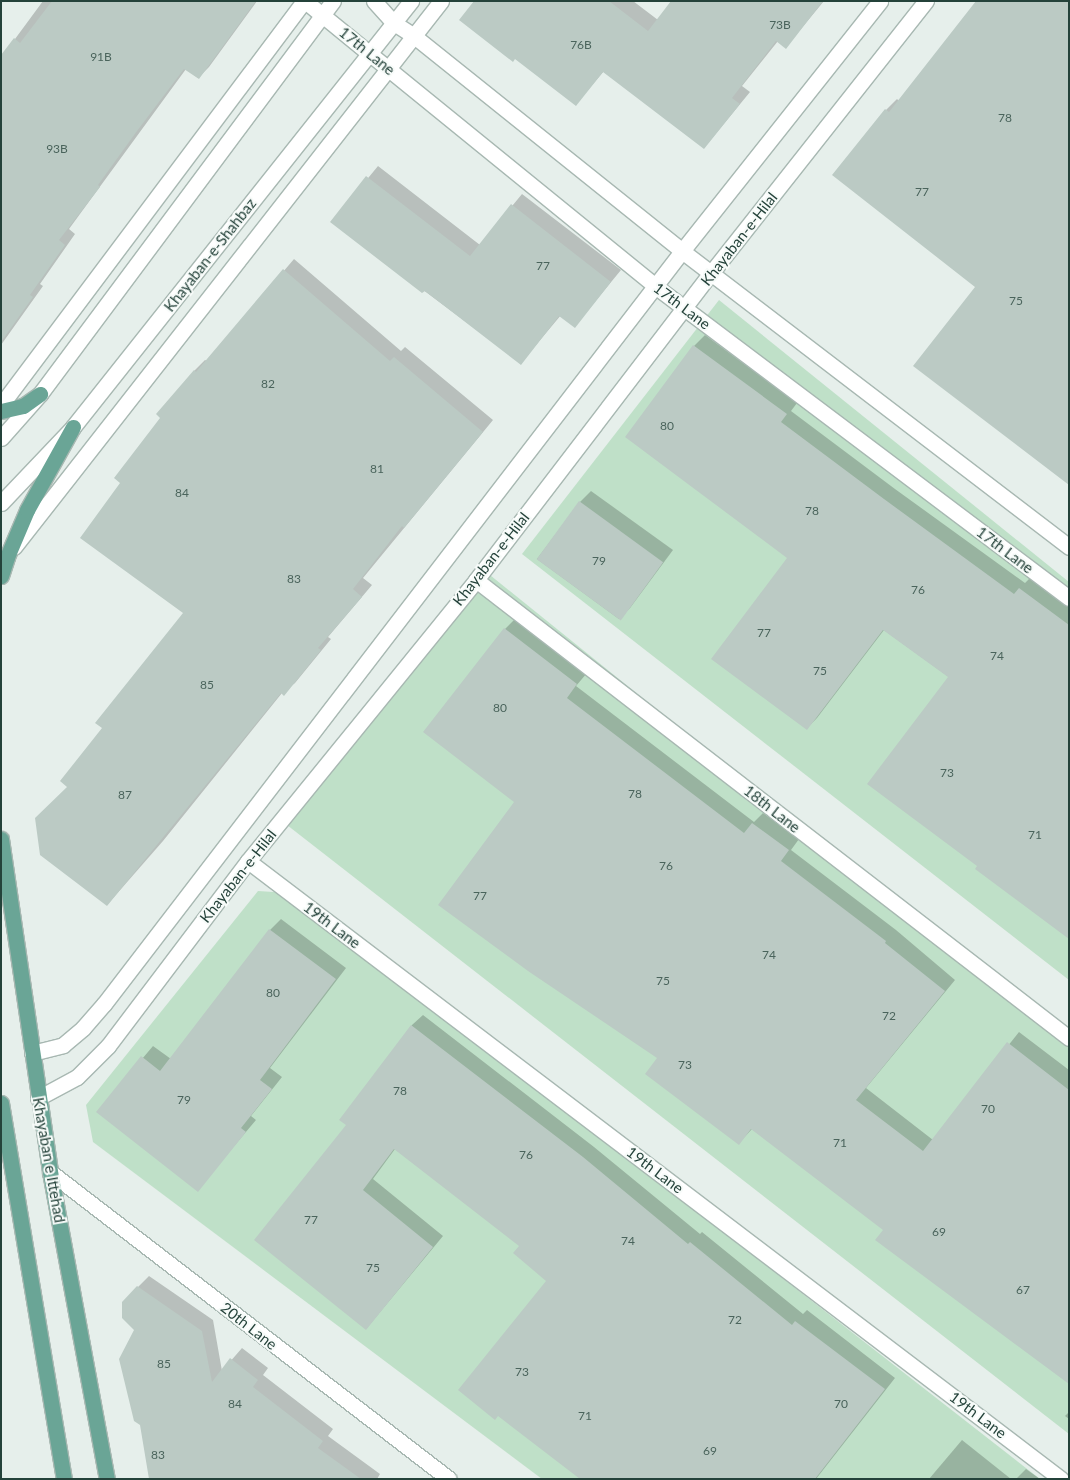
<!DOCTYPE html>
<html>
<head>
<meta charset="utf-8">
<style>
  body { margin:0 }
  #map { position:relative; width:1070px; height:1480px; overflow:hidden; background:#e6efeb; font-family:Lato,sans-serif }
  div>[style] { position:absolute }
  .green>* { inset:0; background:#bfe0c8 }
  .shadow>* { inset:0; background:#0003 }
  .building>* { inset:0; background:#bbcac4; transform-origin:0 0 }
  .roads { filter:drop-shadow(1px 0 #a8b8b2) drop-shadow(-1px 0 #a8b8b2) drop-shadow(0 1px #a8b8b2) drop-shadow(0 -1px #a8b8b2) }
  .street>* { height:15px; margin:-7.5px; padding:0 7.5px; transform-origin:7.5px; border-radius:7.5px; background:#fff }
  .secondary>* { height:15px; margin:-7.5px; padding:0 7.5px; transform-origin:7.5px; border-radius:7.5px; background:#fff }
  .primary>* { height:15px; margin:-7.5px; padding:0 7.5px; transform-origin:7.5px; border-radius:7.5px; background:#6aa596 }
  span { translate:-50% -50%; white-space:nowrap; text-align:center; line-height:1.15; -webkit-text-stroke:4px #f7fbf9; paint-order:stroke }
  .number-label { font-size:12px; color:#4a645c }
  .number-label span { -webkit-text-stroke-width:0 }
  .street-label { font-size:15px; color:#24423a }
  .frame { position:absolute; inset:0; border:2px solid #24423a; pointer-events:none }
</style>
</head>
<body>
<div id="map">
  <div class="green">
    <i style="clip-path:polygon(719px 300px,1069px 582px,1069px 980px,522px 554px)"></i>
    <i style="clip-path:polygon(485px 571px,1069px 1042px,1069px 1434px,287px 825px)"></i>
    <i style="clip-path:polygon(258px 891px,289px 893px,1040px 1479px,542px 1479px,93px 1142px,86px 1105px)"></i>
  </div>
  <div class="shadow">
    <i style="clip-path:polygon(43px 1px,257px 1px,209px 67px,198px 78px,186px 69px,69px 229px,75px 234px,40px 284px,43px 286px,1px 345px,1px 58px)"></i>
    <i style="clip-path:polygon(475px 1px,633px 1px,658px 20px,673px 1px,824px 1px,786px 47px,778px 41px,742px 86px,750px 92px,704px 148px,604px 71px,576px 104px)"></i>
    <i style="clip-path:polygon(897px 99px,899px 101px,977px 287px,886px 110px)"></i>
    <i style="clip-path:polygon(378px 166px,480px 245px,522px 194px,621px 270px,575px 326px,561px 315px,521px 363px,332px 222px)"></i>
    <i style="clip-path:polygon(294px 259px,401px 351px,405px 347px,493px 420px,363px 578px,372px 585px,328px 637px,331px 639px,295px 683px,282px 693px,163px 841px,107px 905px,69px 787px,104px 728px,185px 613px,122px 482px,162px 418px,194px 371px,205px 360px,207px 361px)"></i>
    <i style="clip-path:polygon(705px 335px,797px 403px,791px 411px,895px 489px,1025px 583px,1030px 578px,1069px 606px,1069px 938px,979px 866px,949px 677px,884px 630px,817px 718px,806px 729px,788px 558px,694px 346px)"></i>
    <i style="clip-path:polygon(591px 491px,673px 550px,630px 608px,619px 619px,537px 559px,580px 502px)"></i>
    <i style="clip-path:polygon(516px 618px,587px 673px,576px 686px,754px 822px,763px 813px,799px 839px,791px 850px,896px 930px,955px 980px,866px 1088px,933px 1140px,1019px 1032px,1069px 1070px,1069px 1382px,885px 1230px,752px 1129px,739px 1143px,659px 1057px,516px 802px,505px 629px)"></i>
    <i style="clip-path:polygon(281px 919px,346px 968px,270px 1068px,282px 1077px,251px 1116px,256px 1120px,197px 1190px,98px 1111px,153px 1046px,171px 1059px,270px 930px)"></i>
    <i style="clip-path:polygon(423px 1015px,594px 1147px,700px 1234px,702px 1232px,803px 1314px,807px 1310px,895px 1378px,816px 1479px,582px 1479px,548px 1280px,521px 1245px,395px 1149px,373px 1179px,443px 1236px,366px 1329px,348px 1125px,341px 1120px,412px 1025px)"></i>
    <i style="clip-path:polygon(149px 1276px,213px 1320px,222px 1371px,242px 1348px,268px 1368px,263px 1375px,333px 1429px,328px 1436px,380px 1474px,377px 1479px,151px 1479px,135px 1330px,138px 1287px)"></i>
    <i style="clip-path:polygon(1069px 1412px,1069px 1419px,1065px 1416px)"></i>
    <i style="clip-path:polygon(962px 1440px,1011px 1479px,929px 1479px)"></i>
    <i style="clip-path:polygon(1026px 1469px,1040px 1479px,1016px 1479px)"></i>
  </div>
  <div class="building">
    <i style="clip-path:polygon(52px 1px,256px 1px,199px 79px,184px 69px,137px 131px,98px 185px,100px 187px,59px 240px,65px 245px,30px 295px,33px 297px,1px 342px,1px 55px,14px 38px,20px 43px)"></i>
    <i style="clip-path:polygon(474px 1px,609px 1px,648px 31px,671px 1px,823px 1px,786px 49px,776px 41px,732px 98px,740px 104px,704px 149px,603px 72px,576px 106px,515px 59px,513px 62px,459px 20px)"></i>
    <i style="clip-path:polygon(976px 1px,1069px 1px,1069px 485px,913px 366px,975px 287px,832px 175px,885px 109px,889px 112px)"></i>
    <i style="clip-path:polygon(366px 176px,470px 256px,511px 204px,611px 282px,575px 328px,559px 316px,521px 365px,425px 291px,422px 293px,330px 222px)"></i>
    <i style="clip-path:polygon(283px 269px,390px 361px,394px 357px,483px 432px,404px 528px,402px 526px,353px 589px,362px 597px,318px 648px,321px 650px,284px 696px,281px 693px,107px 906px,40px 855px,35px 818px,67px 787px,60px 781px,102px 728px,95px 723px,183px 613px,80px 538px,120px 483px,114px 478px,160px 418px,156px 414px,194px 370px,196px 372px)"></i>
    <i style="clip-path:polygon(693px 345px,787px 414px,781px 422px,884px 499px,1014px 594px,1019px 588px,1069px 625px,1069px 939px,975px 869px,977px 866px,867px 784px,948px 677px,883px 630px,807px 730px,711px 659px,787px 558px,625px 437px)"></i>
    <i style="left:579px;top:501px;width:104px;height:72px;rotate:36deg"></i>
    <i style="clip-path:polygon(504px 628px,577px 684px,567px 698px,744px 833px,752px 823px,789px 850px,781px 861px,886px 941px,885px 943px,945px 991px,856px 1100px,923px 1151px,1007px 1042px,1069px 1090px,1069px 1384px,875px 1240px,883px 1230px,751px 1129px,739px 1145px,645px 1074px,657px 1058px,528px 971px,438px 905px,514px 802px,423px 732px)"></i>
    <i style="clip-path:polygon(269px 929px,336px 979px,260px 1080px,272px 1089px,241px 1128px,246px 1132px,198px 1192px,96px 1112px,141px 1056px,160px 1071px)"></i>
    <i style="clip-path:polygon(411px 1025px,583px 1157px,688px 1244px,690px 1242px,792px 1325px,795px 1321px,885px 1389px,815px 1479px,580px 1479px,498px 1416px,495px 1420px,458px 1390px,546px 1281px,513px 1253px,519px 1246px,394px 1149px,363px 1190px,433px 1247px,366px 1330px,254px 1240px,346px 1125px,339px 1120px)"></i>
    <i style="clip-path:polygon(137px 1286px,202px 1331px,212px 1382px,230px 1358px,258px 1380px,253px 1387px,323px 1441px,318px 1448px,361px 1479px,149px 1479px,140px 1425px,134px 1421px,119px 1359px,134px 1330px,122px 1318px,122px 1302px)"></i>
  </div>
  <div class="roads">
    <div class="street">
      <i style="left:394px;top:23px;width:24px;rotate:33deg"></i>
      <i style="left:414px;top:36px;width:344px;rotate:38.7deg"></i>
      <i style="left:682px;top:251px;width:487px;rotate:37.4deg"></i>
      <i style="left:370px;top:54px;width:367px;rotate:39.1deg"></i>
      <i style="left:655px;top:286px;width:518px;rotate:37deg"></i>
      <i style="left:1px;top:405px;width:505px;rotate:-53.13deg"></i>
      <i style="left:14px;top:547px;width:693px;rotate:-51.97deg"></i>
      <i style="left:476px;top:580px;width:749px;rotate:37.68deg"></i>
      <i style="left:248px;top:861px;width:1021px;rotate:37.24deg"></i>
      <i style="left:50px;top:1172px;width:503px;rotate:37.58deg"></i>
    </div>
    <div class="secondary">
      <i style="left:305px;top:1px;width:84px;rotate:39.2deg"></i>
      <i style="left:374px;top:1px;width:30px;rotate:48deg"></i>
      <i style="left:1px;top:438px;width:59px;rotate:-48.4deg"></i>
      <i style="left:40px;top:394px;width:490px;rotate:-53.3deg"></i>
      <i style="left:1px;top:503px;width:105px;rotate:-46.5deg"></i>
      <i style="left:73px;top:427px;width:544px;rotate:-51.57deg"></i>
      <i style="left:32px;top:1053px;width:32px;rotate:-14deg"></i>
      <i style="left:63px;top:1045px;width:26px;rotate:-40deg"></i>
      <i style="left:83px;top:1028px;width:32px;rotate:-49deg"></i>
      <i style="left:104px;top:1004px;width:949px;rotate:-52.49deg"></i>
      <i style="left:682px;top:251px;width:319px;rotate:-51.6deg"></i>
      <i style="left:38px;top:1098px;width:44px;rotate:-28.3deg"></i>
      <i style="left:77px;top:1077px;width:44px;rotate:-45deg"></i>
      <i style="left:108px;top:1046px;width:232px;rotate:-52.9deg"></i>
      <i style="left:248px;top:861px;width:362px;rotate:-50.9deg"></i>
      <i style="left:476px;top:580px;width:387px;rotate:-52.6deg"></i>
      <i style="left:711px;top:273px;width:347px;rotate:-51.7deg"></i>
    </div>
    <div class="primary">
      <i style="left:1px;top:411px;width:23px;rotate:-13deg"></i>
      <i style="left:23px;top:406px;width:21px;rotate:-35deg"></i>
      <i style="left:1px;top:576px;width:20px;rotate:-72deg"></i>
      <i style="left:7px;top:557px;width:51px;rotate:-66.9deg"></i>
      <i style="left:27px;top:510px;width:95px;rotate:-61deg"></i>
      <i style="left:1px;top:839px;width:337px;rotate:81.6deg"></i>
      <i style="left:50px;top:1172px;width:312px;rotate:79.5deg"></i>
      <i style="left:1px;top:1103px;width:381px;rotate:80.5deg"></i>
    </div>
  </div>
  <div class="number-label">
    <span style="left:780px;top:25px">73B</span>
    <span style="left:581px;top:45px">76B</span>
    <span style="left:101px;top:57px">91B</span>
    <span style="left:1005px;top:118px">78</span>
    <span style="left:57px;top:149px">93B</span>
    <span style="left:922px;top:192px">77</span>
    <span style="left:543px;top:266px">77</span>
    <span style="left:1016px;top:301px">75</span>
    <span style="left:268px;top:384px">82</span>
    <span style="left:667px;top:426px">80</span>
    <span style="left:377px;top:469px">81</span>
    <span style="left:182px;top:493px">84</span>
    <span style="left:812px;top:511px">78</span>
    <span style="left:599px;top:561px">79</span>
    <span style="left:294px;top:579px">83</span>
    <span style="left:918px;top:590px">76</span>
    <span style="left:764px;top:633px">77</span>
    <span style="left:997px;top:656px">74</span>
    <span style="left:820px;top:671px">75</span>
    <span style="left:207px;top:685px">85</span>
    <span style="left:500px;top:708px">80</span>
    <span style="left:947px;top:773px">73</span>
    <span style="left:635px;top:794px">78</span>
    <span style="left:125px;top:795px">87</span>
    <span style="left:1035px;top:835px">71</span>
    <span style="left:666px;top:866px">76</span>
    <span style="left:480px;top:896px">77</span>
    <span style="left:769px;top:955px">74</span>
    <span style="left:663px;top:981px">75</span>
    <span style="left:273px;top:993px">80</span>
    <span style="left:889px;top:1016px">72</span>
    <span style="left:685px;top:1065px">73</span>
    <span style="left:400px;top:1091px">78</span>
    <span style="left:184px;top:1100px">79</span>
    <span style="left:988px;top:1109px">70</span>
    <span style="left:840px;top:1143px">71</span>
    <span style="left:526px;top:1155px">76</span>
    <span style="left:311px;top:1220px">77</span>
    <span style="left:939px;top:1232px">69</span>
    <span style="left:628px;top:1241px">74</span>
    <span style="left:373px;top:1268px">75</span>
    <span style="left:1023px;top:1290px">67</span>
    <span style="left:735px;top:1320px">72</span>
    <span style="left:164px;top:1364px">85</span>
    <span style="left:522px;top:1372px">73</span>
    <span style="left:235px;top:1404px">84</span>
    <span style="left:841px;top:1404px">70</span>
    <span style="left:585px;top:1416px">71</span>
    <span style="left:710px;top:1451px">69</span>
    <span style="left:158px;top:1455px">83</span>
  </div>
  <div class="street-label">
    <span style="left:367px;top:51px;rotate:39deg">17th Lane</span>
    <span style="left:739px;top:239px;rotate:-52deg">Khayaban-e-Hilal</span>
    <span style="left:210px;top:255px;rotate:-52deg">Khayaban-e-Shahbaz</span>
    <span style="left:682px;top:306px;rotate:37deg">17th Lane</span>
    <span style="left:1005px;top:550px;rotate:37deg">17th Lane</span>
    <span style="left:491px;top:559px;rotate:-52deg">Khayaban-e-Hilal</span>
    <span style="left:772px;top:809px;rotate:38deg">18th Lane</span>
    <span style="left:238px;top:876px;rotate:-52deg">Khayaban-e-Hilal</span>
    <span style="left:332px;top:925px;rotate:37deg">19th Lane</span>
    <span style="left:49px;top:1160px;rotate:80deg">Khayaban e Ittehad</span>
    <span style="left:655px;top:1170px;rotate:37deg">19th Lane</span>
    <span style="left:249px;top:1326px;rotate:38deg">20th Lane</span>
    <span style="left:978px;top:1415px;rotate:37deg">19th Lane</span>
  </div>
  <div class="frame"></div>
</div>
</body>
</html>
